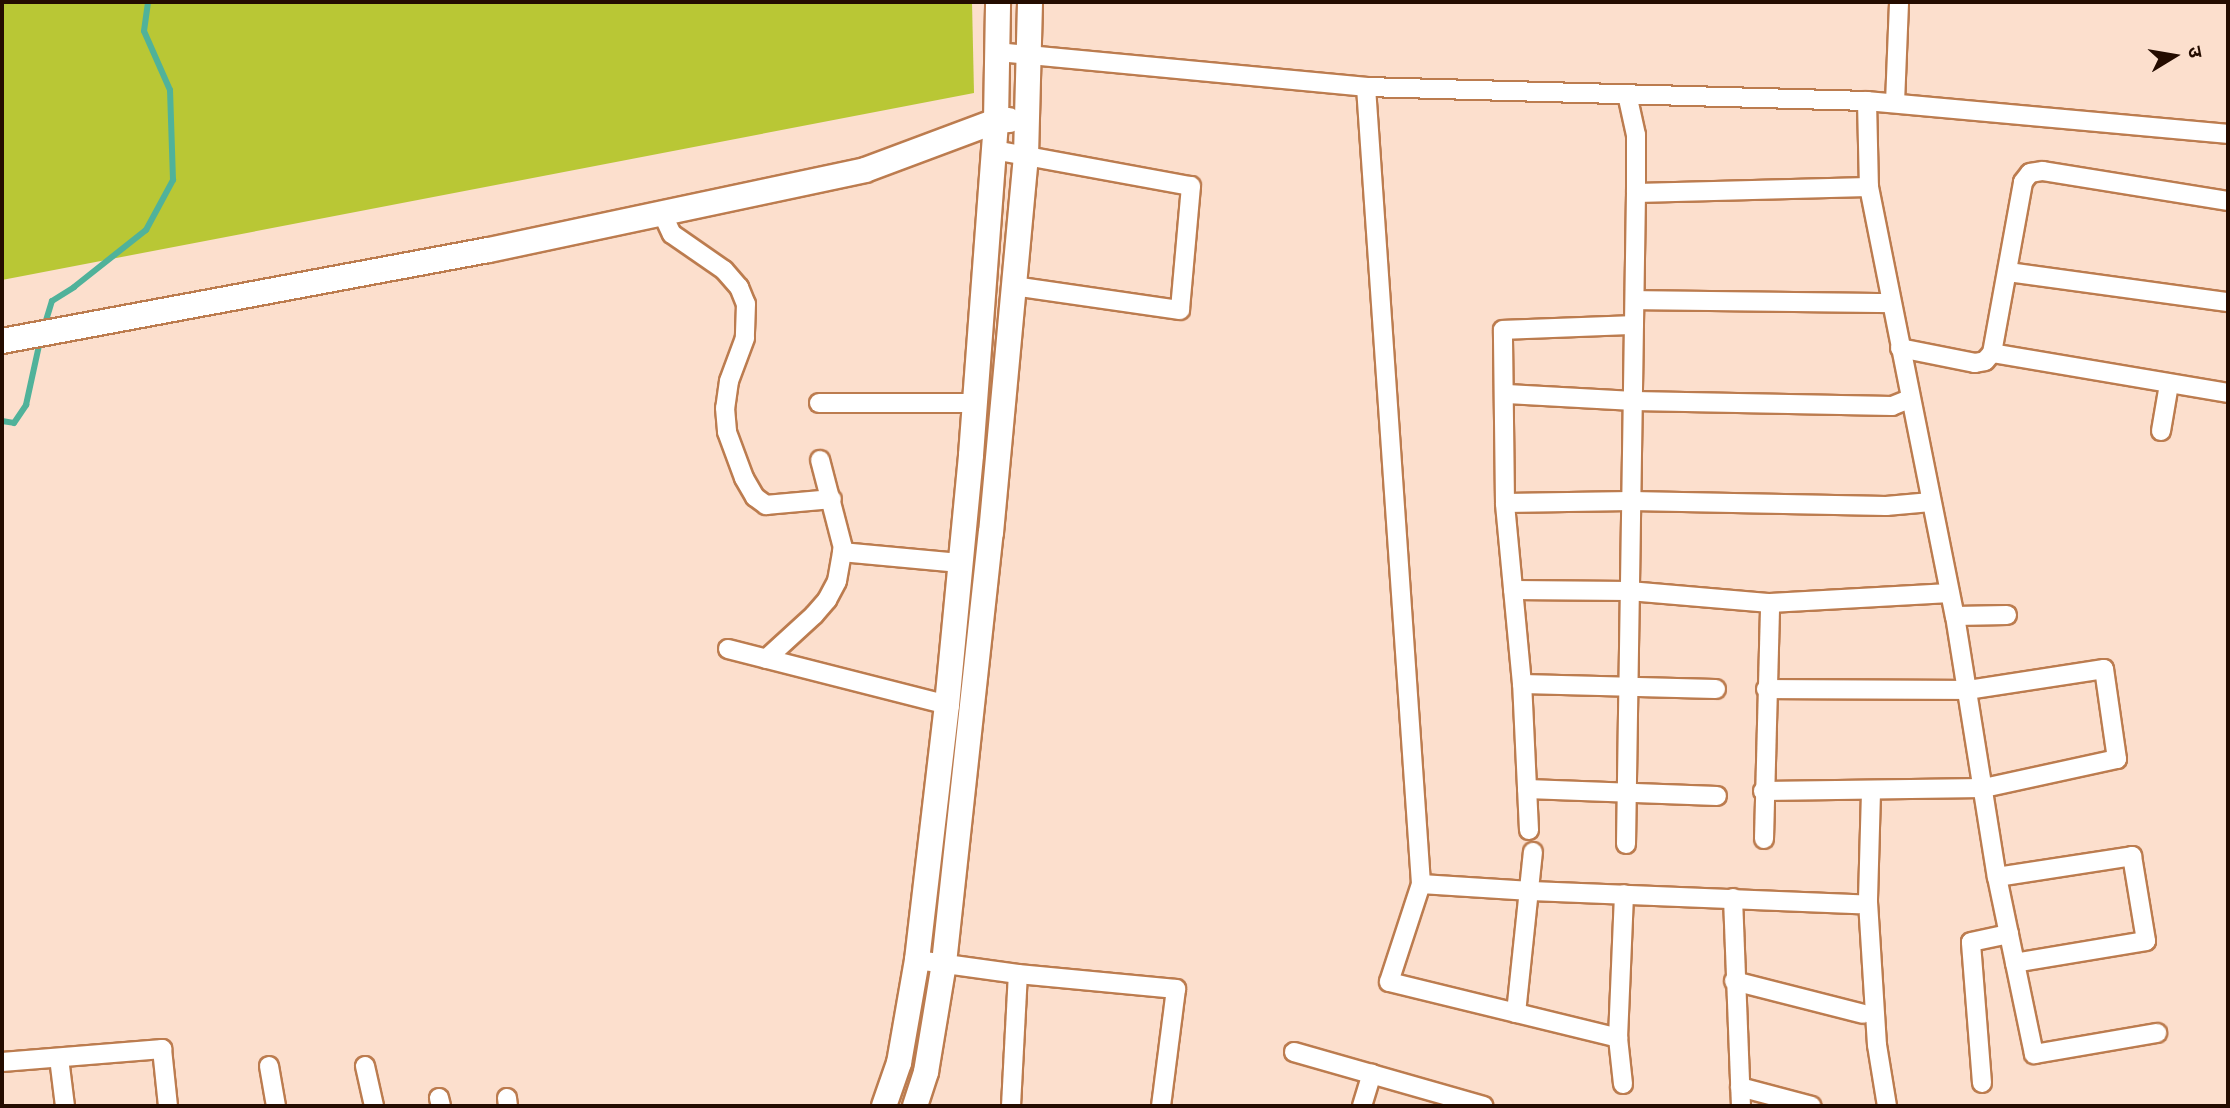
<!DOCTYPE html>
<html>
<head>
<meta charset="utf-8">
<style>
  body { margin:0 }
  #map { position:relative; width:2230px; height:1108px; overflow:hidden; background:#fcdfcd; font-family:Inter,"Noto Sans Devanagari",sans-serif }
  div>[style] { position:absolute }
  .green>* { inset:0; background:#b9c735 }
  .stream>* { height:6px; margin:-3px; padding:0 3px; transform-origin:3px; border-radius:3px; background:#50b29a }
  .roads { filter:drop-shadow(2px 0 #bc7c4f) drop-shadow(-2px 0 #bc7c4f) drop-shadow(0 2px #bc7c4f) drop-shadow(0 -2px #bc7c4f) }
  .street>* { height:18px; margin:-9px; padding:0 9px; transform-origin:9px; border-radius:9px; background:#fff }
  .secondary>* { height:24px; margin:-12px; padding:0 12px; transform-origin:12px; border-radius:12px; background:#fff }
  span { translate:-50% -50%; white-space:nowrap; text-align:center; line-height:1.15; -webkit-text-stroke:5px #fcdfcd; paint-order:stroke }
  .frame { position:absolute; inset:0; border:4px solid #240c00; pointer-events:none }
  .north { position:absolute; left:2139px; top:21px; width:70px; height:70px; -webkit-text-stroke:5px #fcdfcd; paint-order:stroke; rotate:79deg; font-size:19px; font-weight:700; line-height:28px; text-align:center; color:#240c00 }
  .north::after { content:''; display:block; margin:auto; width:24px; height:32px; background:#240c00; clip-path:polygon(50% 0,100% 100%,50% 72%,0 100%) }
</style>
</head>
<body>
<div id="map">
  <div class="green">
    <i style="clip-path:polygon(2px 2px,972px 2px,974px 93px,2px 280px)"></i>
  </div>
  <div class="stream">
    <i style="left:44px;top:327px;width:27px;rotate:-73deg"></i>
    <i style="left:52px;top:301px;width:26px;rotate:-32deg"></i>
    <i style="left:74px;top:287px;width:92px;rotate:-38.4deg"></i>
    <i style="left:146px;top:230px;width:57px;rotate:-61.6deg"></i>
    <i style="left:173px;top:180px;width:90px;rotate:-91.9deg"></i>
    <i style="left:170px;top:90px;width:64px;rotate:-113.8deg"></i>
    <i style="left:144px;top:31px;width:29px;rotate:-82deg"></i>
    <i style="left:2px;top:421px;width:12px;rotate:9deg"></i>
    <i style="left:14px;top:423px;width:22px;rotate:-56deg"></i>
    <i style="left:26px;top:405px;width:66px;rotate:-77.7deg"></i>
  </div>
  <div class="roads">
    <div class="street">
      <i style="left:997px;top:52px;width:371px;rotate:5.4deg"></i>
      <i style="left:1366px;top:87px;width:501px;rotate:1.6deg"></i>
      <i style="left:1867px;top:101px;width:363px;rotate:5.2deg"></i>
      <i style="left:1366px;top:87px;width:799px;rotate:86.05deg"></i>
      <i style="left:1421px;top:884px;width:103px;rotate:108.1deg"></i>
      <i style="left:1389px;top:982px;width:236px;rotate:13.7deg"></i>
      <i style="left:1867px;top:101px;width:86px;rotate:88.7deg"></i>
      <i style="left:1869px;top:187px;width:438px;rotate:78.7deg"></i>
      <i style="left:1895px;top:103px;width:101px;rotate:-87.7deg"></i>
      <i style="left:994px;top:150px;width:200px;rotate:10.4deg"></i>
      <i style="left:1191px;top:186px;width:124px;rotate:95.1deg"></i>
      <i style="left:1180px;top:310px;width:168px;rotate:-171.8deg"></i>
      <i style="left:1636px;top:193px;width:233px;rotate:-1.5deg"></i>
      <i style="left:662px;top:213px;width:23px;rotate:65deg"></i>
      <i style="left:672px;top:234px;width:63px;rotate:34.7deg"></i>
      <i style="left:724px;top:270px;width:23px;rotate:49deg"></i>
      <i style="left:739px;top:287px;width:18px;rotate:68deg"></i>
      <i style="left:746px;top:304px;width:34px;rotate:92deg"></i>
      <i style="left:745px;top:338px;width:46px;rotate:110.4deg"></i>
      <i style="left:729px;top:381px;width:27px;rotate:98deg"></i>
      <i style="left:725px;top:408px;width:24px;rotate:85deg"></i>
      <i style="left:727px;top:432px;width:49px;rotate:69.7deg"></i>
      <i style="left:744px;top:478px;width:22px;rotate:60deg"></i>
      <i style="left:755px;top:497px;width:14px;rotate:36deg"></i>
      <i style="left:766px;top:505px;width:66px;rotate:-5.2deg"></i>
      <i style="left:2008px;top:272px;width:222px;rotate:7.8deg"></i>
      <i style="left:1635px;top:300px;width:255px;rotate:0.7deg"></i>
      <i style="left:1900px;top:348px;width:76px;rotate:11.3deg"></i>
      <i style="left:1975px;top:363px;width:10px;rotate:-11deg"></i>
      <i style="left:1985px;top:361px;width:11px;rotate:-49deg"></i>
      <i style="left:1992px;top:353px;width:174px;rotate:-79.7deg"></i>
      <i style="left:2023px;top:182px;width:11px;rotate:-52deg"></i>
      <i style="left:2030px;top:173px;width:13px;rotate:-9deg"></i>
      <i style="left:2043px;top:171px;width:187px;rotate:9.2deg"></i>
      <i style="left:1992px;top:353px;width:239px;rotate:9.6deg"></i>
      <i style="left:1507px;top:394px;width:127px;rotate:3.2deg"></i>
      <i style="left:1634px;top:401px;width:258px;rotate:1.1deg"></i>
      <i style="left:1892px;top:406px;width:18px;rotate:-22deg"></i>
      <i style="left:819px;top:403px;width:156px"></i>
      <i style="left:2161px;top:431px;width:48px;rotate:-80.3deg"></i>
      <i style="left:1505px;top:503px;width:126px;rotate:-0.9deg"></i>
      <i style="left:1631px;top:501px;width:255px;rotate:1.1deg"></i>
      <i style="left:1886px;top:506px;width:45px;rotate:-5.1deg"></i>
      <i style="left:842px;top:552px;width:120px;rotate:5.3deg"></i>
      <i style="left:1513px;top:590px;width:116px;rotate:0.5deg"></i>
      <i style="left:1629px;top:591px;width:142px;rotate:4.9deg"></i>
      <i style="left:1770px;top:603px;width:180px;rotate:-3.2deg"></i>
      <i style="left:2007px;top:615px;width:52px;rotate:178.9deg"></i>
      <i style="left:1955px;top:616px;width:264px;rotate:80.9deg"></i>
      <i style="left:1997px;top:877px;width:181px;rotate:78.2deg"></i>
      <i style="left:2034px;top:1054px;width:125px;rotate:-9.7deg"></i>
      <i style="left:728px;top:649px;width:226px;rotate:14.3deg"></i>
      <i style="left:766px;top:659px;width:65px;rotate:-42.5deg"></i>
      <i style="left:814px;top:615px;width:20px;rotate:-49deg"></i>
      <i style="left:827px;top:600px;width:21px;rotate:-62deg"></i>
      <i style="left:837px;top:581px;width:34px;rotate:-80deg"></i>
      <i style="left:843px;top:548px;width:91px;rotate:-104.6deg"></i>
      <i style="left:1522px;top:684px;width:194px;rotate:1.5deg"></i>
      <i style="left:1527px;top:789px;width:190px;rotate:2.1deg"></i>
      <i style="left:1763px;top:791px;width:221px;rotate:-0.8deg"></i>
      <i style="left:1984px;top:788px;width:136px;rotate:-12.3deg"></i>
      <i style="left:2117px;top:759px;width:91px;rotate:-98.2deg"></i>
      <i style="left:2104px;top:669px;width:137px;rotate:171.2deg"></i>
      <i style="left:1969px;top:690px;width:203px;rotate:-179.7deg"></i>
      <i style="left:1871px;top:792px;width:110px;rotate:91.6deg"></i>
      <i style="left:1868px;top:902px;width:143px;rotate:86.4deg"></i>
      <i style="left:1877px;top:1045px;width:62px;rotate:80.7deg"></i>
      <i style="left:1529px;top:830px;width:146px;rotate:-92.7deg"></i>
      <i style="left:1522px;top:684px;width:182px;rotate:-95.4deg"></i>
      <i style="left:1505px;top:503px;width:173px;rotate:-90.7deg"></i>
      <i style="left:1503px;top:330px;width:131px;rotate:-2.2deg"></i>
      <i style="left:1764px;top:839px;width:236px;rotate:-88.5deg"></i>
      <i style="left:1626px;top:844px;width:651px;rotate:-89.12deg"></i>
      <i style="left:1636px;top:193px;width:58px;rotate:-90deg"></i>
      <i style="left:1636px;top:135px;width:42px;rotate:-102.4deg"></i>
      <i style="left:1997px;top:877px;width:137px;rotate:-8.8deg"></i>
      <i style="left:2132px;top:856px;width:86px;rotate:80.6deg"></i>
      <i style="left:2146px;top:941px;width:133px;rotate:170.5deg"></i>
      <i style="left:1421px;top:884px;width:110px;rotate:3.6deg"></i>
      <i style="left:1531px;top:891px;width:328px;rotate:2.3deg"></i>
      <i style="left:1733px;top:898px;width:208px;rotate:87.8deg"></i>
      <i style="left:917px;top:960px;width:102px;rotate:7.9deg"></i>
      <i style="left:1018px;top:974px;width:159px;rotate:5.4deg"></i>
      <i style="left:1176px;top:989px;width:118px;rotate:97.3deg"></i>
      <i style="left:1734px;top:981px;width:133px;rotate:14.3deg"></i>
      <i style="left:1516px;top:1013px;width:162px;rotate:-84deg"></i>
      <i style="left:1294px;top:1052px;width:197px;rotate:15.9deg"></i>
      <i style="left:59px;top:1058px;width:48px;rotate:82.9deg"></i>
      <i style="left:2px;top:1062px;width:161px;rotate:-4.6deg"></i>
      <i style="left:162px;top:1049px;width:57px;rotate:84deg"></i>
      <i style="left:269px;top:1066px;width:41px;rotate:80.1deg"></i>
      <i style="left:365px;top:1066px;width:41px;rotate:77.3deg"></i>
      <i style="left:1982px;top:1083px;width:141px;rotate:-94.5deg"></i>
      <i style="left:1971px;top:942px;width:39px;rotate:-12deg"></i>
      <i style="left:1623px;top:1084px;width:46px;rotate:-96.2deg"></i>
      <i style="left:1618px;top:1038px;width:144px;rotate:-87.6deg"></i>
      <i style="left:1740px;top:1087px;width:74px;rotate:14.8deg"></i>
      <i style="left:439px;top:1098px;width:8px;rotate:76deg"></i>
      <i style="left:507px;top:1098px;width:8px;rotate:83deg"></i>
      <i style="left:1011px;top:1106px;width:132px;rotate:-87deg"></i>
      <i style="left:1362px;top:1106px;width:34px;rotate:-73deg"></i>
    </div>
    <div class="secondary">
      <i style="left:2px;top:341px;width:495px;rotate:-10.6deg"></i>
      <i style="left:489px;top:250px;width:384px;rotate:-12deg"></i>
      <i style="left:865px;top:170px;width:140px;rotate:-20.5deg"></i>
      <i style="left:996px;top:121px;width:13px;rotate:-4deg"></i>
      <i style="left:884px;top:1106px;width:46px;rotate:-70.8deg"></i>
      <i style="left:899px;top:1063px;width:105px;rotate:-80.1deg"></i>
      <i style="left:917px;top:960px;width:257px;rotate:-83.3deg"></i>
      <i style="left:947px;top:705px;width:251px;rotate:-84.5deg"></i>
      <i style="left:971px;top:455px;width:335px;rotate:-85.7deg"></i>
      <i style="left:996px;top:121px;width:119px;rotate:-89deg"></i>
      <i style="left:915px;top:1106px;width:36px;rotate:-72deg"></i>
      <i style="left:926px;top:1072px;width:110px;rotate:-80.6deg"></i>
      <i style="left:944px;top:963px;width:433px;rotate:-83.8deg"></i>
      <i style="left:991px;top:533px;width:379px;rotate:-84.7deg"></i>
      <i style="left:1026px;top:156px;width:154px;rotate:-88.5deg"></i>
    </div>
  </div>
  <div class="frame"></div>
  <div class="north">उ</div>
</div>
</body>
</html>
